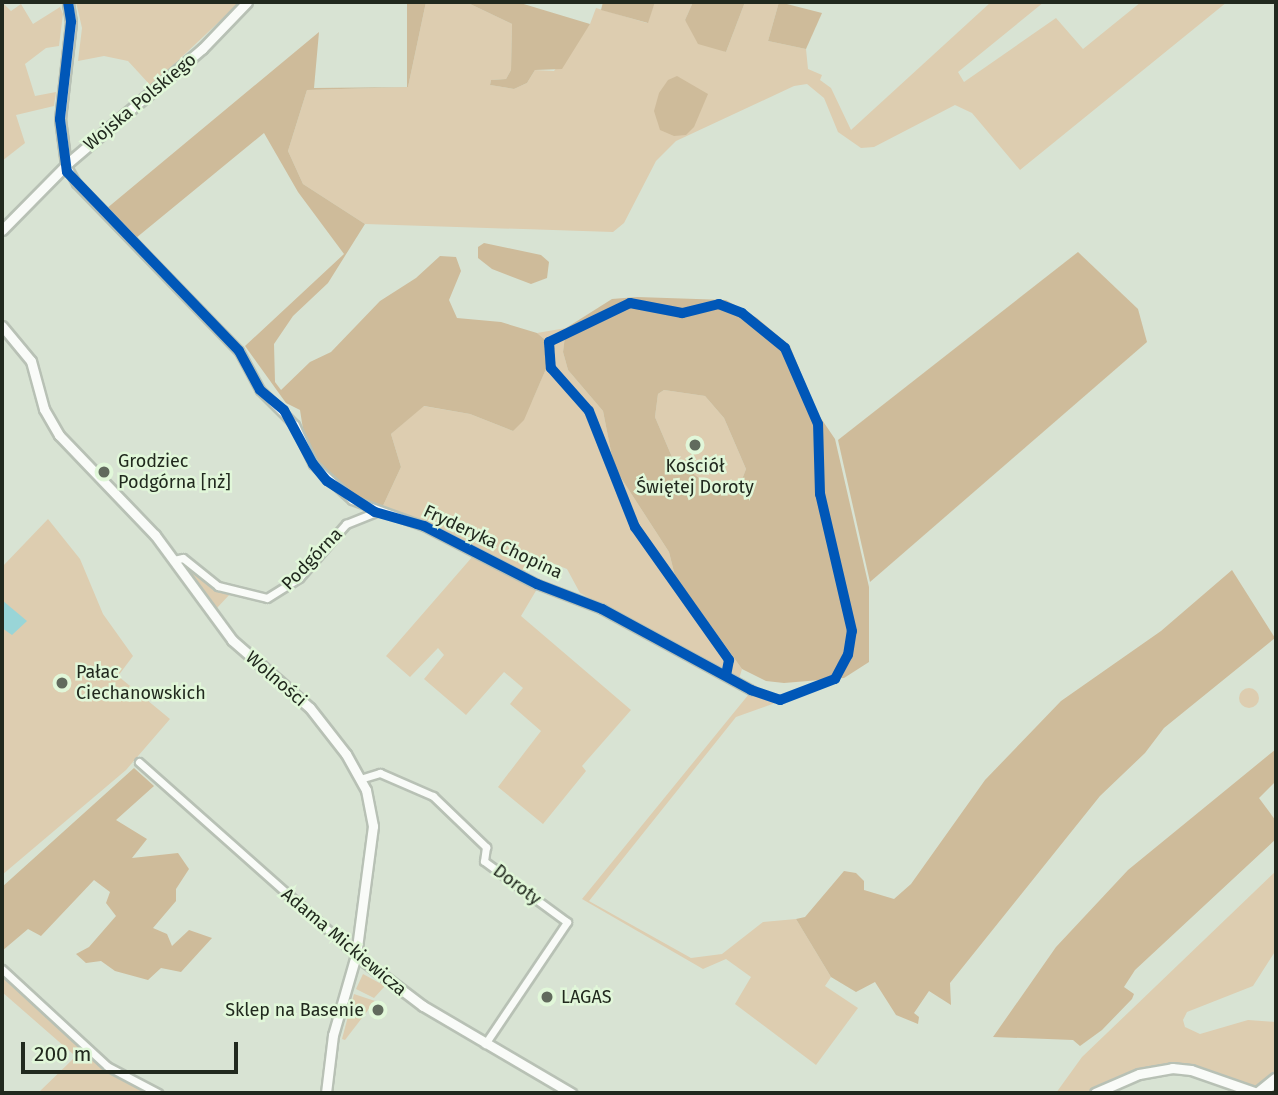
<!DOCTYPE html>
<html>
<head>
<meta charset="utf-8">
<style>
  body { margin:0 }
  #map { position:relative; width:1278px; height:1095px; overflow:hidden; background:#d8e3d3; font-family:"Fira Sans",sans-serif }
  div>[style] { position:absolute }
  .green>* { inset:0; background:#ddcdb0 }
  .round { border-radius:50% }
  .forest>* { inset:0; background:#cebb9a }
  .water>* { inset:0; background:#99d5d7 }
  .roads { filter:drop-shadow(2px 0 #b8c1b5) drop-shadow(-2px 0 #b8c1b5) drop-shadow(0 2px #b8c1b5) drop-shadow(0 -2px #b8c1b5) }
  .minor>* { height:7px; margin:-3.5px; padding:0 3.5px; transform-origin:3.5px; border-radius:3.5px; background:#f9fbf8 }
  .tertiary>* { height:9px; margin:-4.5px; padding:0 4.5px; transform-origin:4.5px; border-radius:4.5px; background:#f9fbf8 }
  .primary>* { height:12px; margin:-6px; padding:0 6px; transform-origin:6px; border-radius:6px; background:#f9fbf8 }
  .cycleway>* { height:10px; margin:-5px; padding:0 5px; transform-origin:5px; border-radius:5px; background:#0057b8 }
  .dots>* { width:19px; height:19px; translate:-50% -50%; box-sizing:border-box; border:4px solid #e1f7d9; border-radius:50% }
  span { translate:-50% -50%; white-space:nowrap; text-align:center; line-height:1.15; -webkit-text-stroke:5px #e1f7d9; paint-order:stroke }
  .street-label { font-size:18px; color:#21291e }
  .poi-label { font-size:18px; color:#21291e }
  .left { translate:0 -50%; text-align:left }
  .right { translate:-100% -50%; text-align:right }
  .frame { position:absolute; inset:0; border:4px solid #21291e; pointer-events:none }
  .scale { position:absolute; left:21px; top:1042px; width:217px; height:32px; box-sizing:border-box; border:4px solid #21291e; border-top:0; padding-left:9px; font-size:21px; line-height:24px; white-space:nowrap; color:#21291e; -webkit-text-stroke:5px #e1f7d9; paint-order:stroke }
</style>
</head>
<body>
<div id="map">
  <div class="green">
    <i style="clip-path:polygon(2px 2px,11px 11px,21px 4px,33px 24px,60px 7px,63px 14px,59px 46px,46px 48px,25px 64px,35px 96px,56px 92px,54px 106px,16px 115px,25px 143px,2px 161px)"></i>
    <i style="clip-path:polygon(240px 2px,151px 86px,128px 61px,104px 56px,78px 61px,82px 28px,76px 2px)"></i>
    <i style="clip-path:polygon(426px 2px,466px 2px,512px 24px,511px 70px,506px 79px,491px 80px,490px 85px,514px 89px,527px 83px,535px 70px,554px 71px,590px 24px,596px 8px,647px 23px,655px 2px,693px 2px,685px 20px,705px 43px,726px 52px,745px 2px,779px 2px,768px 41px,806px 49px,808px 69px,822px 75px,820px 80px,831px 88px,851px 130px,991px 2px,1044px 2px,958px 72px,964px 82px,1056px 18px,1083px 49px,1141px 2px,1227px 2px,1020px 170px,972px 113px,955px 105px,874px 147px,861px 148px,838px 132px,824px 98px,807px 84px,794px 86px,676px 141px,656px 161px,624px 223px,613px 232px,365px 224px,303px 184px,288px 151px,307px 90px,408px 87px)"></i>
    <i style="clip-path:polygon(566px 328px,563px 352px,568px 370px,603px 411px,614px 467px,669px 552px,675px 576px,742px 669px,739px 679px,580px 593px,567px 569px,532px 555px,525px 572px,438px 528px,381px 510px,401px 467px,391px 434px,423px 406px,470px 414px,513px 431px,532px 401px,555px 348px,537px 333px)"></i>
    <i style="clip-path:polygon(664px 390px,705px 396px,724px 418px,746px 469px,738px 490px,729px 495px,717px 492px,672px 457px,655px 417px,658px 394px)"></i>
    <i style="clip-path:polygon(48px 519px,80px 559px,103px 614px,133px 656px,118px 676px,170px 719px,126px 770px,2px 875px,2px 567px)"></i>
    <i style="clip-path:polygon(473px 556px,537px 589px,521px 616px,631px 710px,582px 766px,586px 771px,543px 824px,498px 787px,541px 731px,510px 704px,523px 688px,504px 672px,466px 715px,424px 679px,444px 655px,438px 648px,410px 677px,386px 656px)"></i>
    <i style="clip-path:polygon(184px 565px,214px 587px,231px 593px,216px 609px)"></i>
    <i class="round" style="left:1239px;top:688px;width:20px;height:20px"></i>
    <i style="clip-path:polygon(749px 694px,775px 703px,736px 717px,589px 901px,691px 958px,722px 954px,763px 922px,796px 919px,831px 977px,825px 986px,858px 1008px,816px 1065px,735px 1004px,751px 977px,726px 959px,703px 969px,582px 899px)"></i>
    <i style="clip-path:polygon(1276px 871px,1276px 950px,1253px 986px,1187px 1012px,1183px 1020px,1185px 1027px,1200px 1034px,1248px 1020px,1276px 1022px,1276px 1074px,1253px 1088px,1202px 1069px,1159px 1066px,1086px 1093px,1056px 1093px,1082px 1057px)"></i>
    <i style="clip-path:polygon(2px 972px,105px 1068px,149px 1093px,38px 1093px,73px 1059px,73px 1054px,2px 992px)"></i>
    <i style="clip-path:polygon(363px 974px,385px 986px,374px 998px,356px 989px)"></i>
    <i style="clip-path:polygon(354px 994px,375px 1001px,345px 1040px,342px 1039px)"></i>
  </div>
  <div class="forest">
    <i style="clip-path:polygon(407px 2px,426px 2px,408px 87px,307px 90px,288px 151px,303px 184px,365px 224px,328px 283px,293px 316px,274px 344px,275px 382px,281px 390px,310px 362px,331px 352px,380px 301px,416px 278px,440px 256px,456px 257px,461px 271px,449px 300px,457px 318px,501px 322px,537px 333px,555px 348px,524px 420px,513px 431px,470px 414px,424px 406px,391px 434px,401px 467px,381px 510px,325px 476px,305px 442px,300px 410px,286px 403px,245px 346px,344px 254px,298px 192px,264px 133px,136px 238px,106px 209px,319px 32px,314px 88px,407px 87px)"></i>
    <i style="clip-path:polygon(466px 2px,517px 2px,590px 24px,562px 69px,535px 70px,527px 83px,514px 89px,490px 85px,491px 80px,506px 79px,511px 70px,512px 24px)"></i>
    <i style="clip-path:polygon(603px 2px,655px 2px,648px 23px,601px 10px)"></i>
    <i style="clip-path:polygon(693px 2px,745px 2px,726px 52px,698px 44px,685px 20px)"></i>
    <i style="clip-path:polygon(779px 2px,822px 13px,806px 49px,768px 41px)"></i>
    <i style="clip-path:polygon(677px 76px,708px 94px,694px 127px,686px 135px,674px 136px,660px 130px,654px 111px,659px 93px,668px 80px)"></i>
    <i style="clip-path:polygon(484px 243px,541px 255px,549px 262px,547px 278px,531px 284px,492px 269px,478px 258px,478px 247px)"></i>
    <i style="clip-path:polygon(1078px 252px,1138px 309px,1147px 342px,870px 582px,838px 440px)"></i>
    <i style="clip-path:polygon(evenodd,637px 297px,726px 300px,757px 318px,790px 346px,816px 411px,835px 439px,869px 587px,869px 662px,844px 678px,784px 683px,766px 681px,742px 669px,675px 576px,669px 552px,614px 467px,603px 411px,568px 370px,563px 352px,566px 328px,612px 299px,637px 297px,664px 390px,705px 396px,724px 418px,746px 469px,738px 490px,729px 495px,717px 492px,672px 457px,655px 417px,658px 394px,664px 390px)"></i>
    <i style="clip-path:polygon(1232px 570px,1275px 638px,1164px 728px,1145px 753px,1100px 796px,950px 983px,951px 1005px,929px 991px,914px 1013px,919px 1017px,918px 1024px,896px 1015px,875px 982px,856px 992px,831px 977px,796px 919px,805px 917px,844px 871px,856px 873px,864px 881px,864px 890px,894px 899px,911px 884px,985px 780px,1061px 701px,1161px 631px)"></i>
    <i style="clip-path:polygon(1276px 749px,1276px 781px,1259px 798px,1276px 821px,1276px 839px,1135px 970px,1124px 987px,1134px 994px,1132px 999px,1102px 1030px,1080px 1046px,1073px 1040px,993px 1037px,1056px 947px,1128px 870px)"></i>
    <i style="clip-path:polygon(134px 768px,154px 786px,116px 820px,147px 839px,132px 858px,178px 853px,189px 869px,176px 889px,176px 901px,153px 928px,167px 934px,172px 946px,189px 930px,212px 938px,181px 972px,161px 968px,148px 980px,115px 971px,101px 961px,86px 963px,76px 954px,89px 947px,116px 916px,106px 903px,110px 892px,94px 880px,41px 936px,28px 929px,2px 951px,2px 887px)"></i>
  </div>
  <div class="water">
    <i style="clip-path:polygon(2px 600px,27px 621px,12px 635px,2px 628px)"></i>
  </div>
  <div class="roads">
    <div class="minor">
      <i style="left:66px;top:165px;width:21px;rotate:61deg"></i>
      <i style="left:76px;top:183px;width:234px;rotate:45.9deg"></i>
      <i style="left:239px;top:351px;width:44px;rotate:61.7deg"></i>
      <i style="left:260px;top:390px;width:49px;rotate:45deg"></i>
      <i style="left:295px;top:425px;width:43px;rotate:65.2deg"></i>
      <i style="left:313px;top:464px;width:53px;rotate:42.7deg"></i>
      <i style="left:352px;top:500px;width:77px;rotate:19.9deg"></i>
      <i style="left:424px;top:526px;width:127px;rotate:27.2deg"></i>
      <i style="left:537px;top:584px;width:70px;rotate:21deg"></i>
      <i style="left:602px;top:609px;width:170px;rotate:28.5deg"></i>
      <i style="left:174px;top:560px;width:9px;rotate:-13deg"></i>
      <i style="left:183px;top:558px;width:45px;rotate:38.7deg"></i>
      <i style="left:218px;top:586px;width:50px;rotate:13.8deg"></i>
      <i style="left:267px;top:598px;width:38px;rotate:-32deg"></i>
      <i style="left:299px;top:578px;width:72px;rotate:-49deg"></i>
      <i style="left:346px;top:524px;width:31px;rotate:-22deg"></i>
      <i style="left:139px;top:762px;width:290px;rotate:41.6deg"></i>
      <i style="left:360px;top:779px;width:21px;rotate:-17deg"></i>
      <i style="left:380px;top:773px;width:58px;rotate:23.5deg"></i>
      <i style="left:433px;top:796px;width:74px;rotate:43.9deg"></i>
      <i style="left:486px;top:847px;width:14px;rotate:98deg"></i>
      <i style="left:484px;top:861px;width:103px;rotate:36.3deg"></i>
      <i style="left:567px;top:922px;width:147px;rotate:123.9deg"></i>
      <i style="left:2px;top:969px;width:143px;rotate:42.7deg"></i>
      <i style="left:107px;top:1066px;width:58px;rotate:27.9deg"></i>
    </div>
    <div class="tertiary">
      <i style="left:66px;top:165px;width:46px;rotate:-97.4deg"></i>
      <i style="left:60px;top:119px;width:98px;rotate:-83.5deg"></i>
      <i style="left:71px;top:22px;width:20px;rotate:-99deg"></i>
      <i style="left:2px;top:230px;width:95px;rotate:-45.4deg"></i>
      <i style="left:69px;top:162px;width:175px;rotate:-40.4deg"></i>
      <i style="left:202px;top:49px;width:65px;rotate:-46.2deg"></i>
      <i style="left:2px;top:326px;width:45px;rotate:50.4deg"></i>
      <i style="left:31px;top:361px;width:50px;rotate:74.8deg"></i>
      <i style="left:44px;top:409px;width:30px;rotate:60deg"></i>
      <i style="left:59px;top:435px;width:139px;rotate:46.2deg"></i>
      <i style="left:155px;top:535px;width:130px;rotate:53.7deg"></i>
      <i style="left:232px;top:640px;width:103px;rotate:41.1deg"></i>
      <i style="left:310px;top:708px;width:58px;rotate:52deg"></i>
      <i style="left:346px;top:754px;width:41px;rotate:60.9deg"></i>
      <i style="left:366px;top:790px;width:37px;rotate:79deg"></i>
      <i style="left:373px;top:826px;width:130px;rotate:97.5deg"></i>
      <i style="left:356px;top:955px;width:83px;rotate:106deg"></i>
      <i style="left:333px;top:1035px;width:58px;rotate:96.9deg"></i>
      <i style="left:356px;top:955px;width:84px;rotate:37.3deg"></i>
      <i style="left:423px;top:1006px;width:172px;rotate:30.4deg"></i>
      <i style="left:1095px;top:1093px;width:48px;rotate:-23.4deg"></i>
      <i style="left:1139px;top:1074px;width:34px;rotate:-10deg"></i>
      <i style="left:1172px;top:1068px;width:19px;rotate:6deg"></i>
      <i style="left:1191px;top:1070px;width:70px;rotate:19.2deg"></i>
    </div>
    <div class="primary">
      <i style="left:1260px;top:1093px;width:21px;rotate:-39deg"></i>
    </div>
  </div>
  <div class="cycleway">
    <i style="left:68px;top:2px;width:20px;rotate:81deg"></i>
    <i style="left:71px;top:22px;width:98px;rotate:96.5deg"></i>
    <i style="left:60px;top:119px;width:53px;rotate:82.5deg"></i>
    <i style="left:67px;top:172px;width:248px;rotate:46.1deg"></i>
    <i style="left:239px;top:351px;width:44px;rotate:61.7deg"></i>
    <i style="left:260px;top:390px;width:31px;rotate:40deg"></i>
    <i style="left:284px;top:410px;width:61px;rotate:61.8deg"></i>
    <i style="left:313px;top:464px;width:22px;rotate:51deg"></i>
    <i style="left:327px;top:481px;width:57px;rotate:32.9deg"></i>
    <i style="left:375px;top:512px;width:51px;rotate:15.9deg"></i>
    <i style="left:424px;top:526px;width:127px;rotate:27.2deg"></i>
    <i style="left:537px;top:584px;width:70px;rotate:21deg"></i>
    <i style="left:602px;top:609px;width:170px;rotate:28.5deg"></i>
    <i style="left:751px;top:690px;width:31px;rotate:19deg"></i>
    <i style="left:780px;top:700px;width:59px;rotate:-20.9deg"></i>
    <i style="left:835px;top:679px;width:27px;rotate:-62deg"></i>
    <i style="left:848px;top:655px;width:24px;rotate:-81deg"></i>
    <i style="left:852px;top:631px;width:141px;rotate:-103.1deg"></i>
    <i style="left:820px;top:494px;width:70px;rotate:-91.6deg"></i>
    <i style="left:818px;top:424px;width:83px;rotate:-113.5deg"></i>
    <i style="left:785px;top:348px;width:55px;rotate:-140.9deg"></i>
    <i style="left:742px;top:313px;width:25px;rotate:-159deg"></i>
    <i style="left:719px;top:304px;width:38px;rotate:166deg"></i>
    <i style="left:682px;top:313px;width:53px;rotate:-169.1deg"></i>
    <i style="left:630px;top:303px;width:90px;rotate:154.3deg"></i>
    <i style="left:549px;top:342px;width:26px;rotate:86deg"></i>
    <i style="left:551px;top:368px;width:57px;rotate:48.5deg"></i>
    <i style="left:589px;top:411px;width:125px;rotate:68.4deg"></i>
    <i style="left:635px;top:527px;width:163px;rotate:54.7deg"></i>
    <i style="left:729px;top:660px;width:15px;rotate:101deg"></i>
  </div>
  <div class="dots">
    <i style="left:695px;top:445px;background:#616a5d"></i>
    <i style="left:104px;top:472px;background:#616a5d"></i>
    <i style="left:62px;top:683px;background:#616a5d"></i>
    <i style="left:547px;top:997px;background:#616a5d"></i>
    <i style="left:378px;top:1010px;background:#616a5d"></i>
  </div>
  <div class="street-label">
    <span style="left:140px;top:102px;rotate:-40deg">Wojska Polskiego</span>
    <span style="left:493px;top:542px;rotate:25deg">Fryderyka Chopina</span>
    <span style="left:312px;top:559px;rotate:-46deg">Podgórna</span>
    <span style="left:276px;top:679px;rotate:41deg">Wolności</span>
    <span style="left:517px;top:885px;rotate:37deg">Doroty</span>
    <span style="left:344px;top:942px;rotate:40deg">Adama Mickiewicza</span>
  </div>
  <div class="poi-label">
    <span class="left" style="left:118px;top:472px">Grodziec<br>Podgórna [nż]</span>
    <span style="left:695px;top:477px">Kościół<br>Świętej Doroty</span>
    <span class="left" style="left:76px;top:683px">Pałac<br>Ciechanowskich</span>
    <span class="left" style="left:561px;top:997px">LAGAS</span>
    <span class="right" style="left:364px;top:1010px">Sklep na Basenie</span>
  </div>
  <div class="frame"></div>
  <div class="scale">200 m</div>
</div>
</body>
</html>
